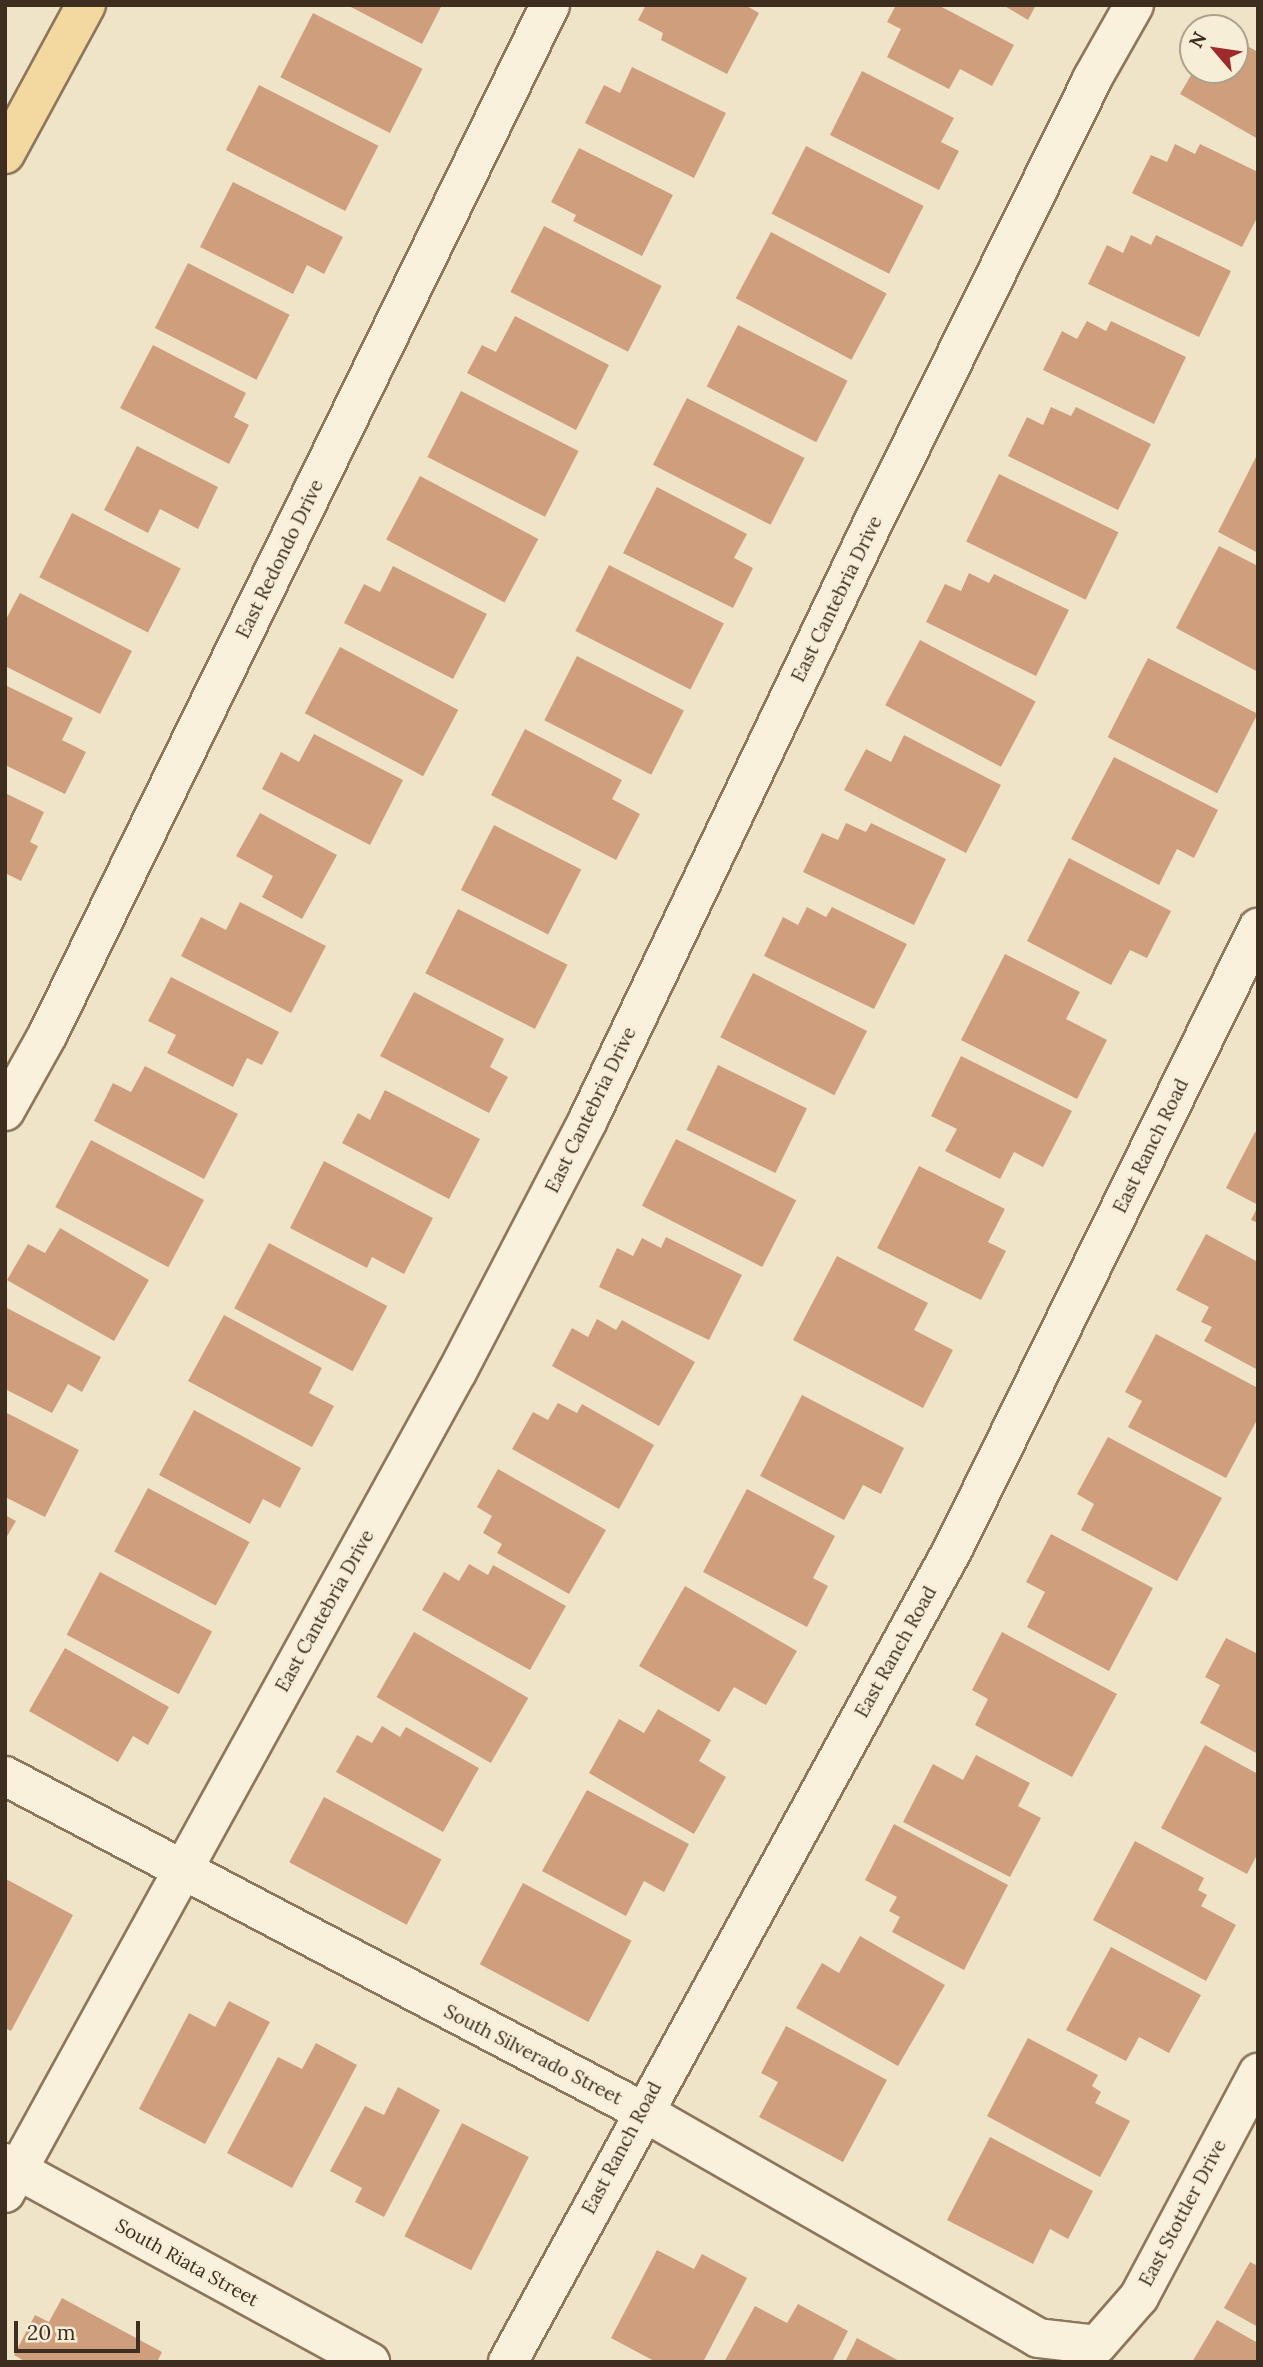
<!DOCTYPE html>
<html>
<head>
<meta charset="utf-8">
<style>
  body { margin:0 }
  #map { position:relative; width:1263px; height:2367px; overflow:hidden; background:#f0e4c8; font-family:Lora,serif }
  div>[style] { position:absolute }
  .building>* { inset:0; background:#cf9f7d; transform-origin:0 0 }
  .roads { filter:drop-shadow(2px 0 #8d765c) drop-shadow(-2px 0 #8d765c) drop-shadow(0 2px #8d765c) drop-shadow(0 -2px #8d765c) }
  .minor>* { height:38px; margin:-19px; padding:0 19px; transform-origin:19px; border-radius:19px; background:#faf1dc }
  .major>* { height:38px; margin:-19px; padding:0 19px; transform-origin:19px; border-radius:19px; background:#f3d9a0 }
  span { translate:-50% -50%; white-space:nowrap; text-align:center; line-height:1.15; -webkit-text-stroke:5px #f7eed8; paint-order:stroke }
  .street-label { font-size:19px; color:#3d2e20 }
  .frame { position:absolute; inset:0; border:7px solid #3d2e20; pointer-events:none }
  .north { position:absolute; left:1179px; top:14px; width:70px; height:70px; box-sizing:border-box; background:#f7eed8; border:2px solid #ada18e; border-radius:50%; rotate:299deg; font-size:19px; font-weight:700; line-height:28px; text-align:center; color:#3d2e20 }
  .north::after { content:''; display:block; margin:auto; width:24px; height:32px; background:#9e2a2b; clip-path:polygon(50% 0,100% 100%,50% 72%,0 100%) }
  .scale { position:absolute; left:14px; top:2321px; width:126px; height:32px; box-sizing:border-box; border:4px solid #3d2e20; border-top:0; padding-left:9px; font-size:21px; line-height:24px; white-space:nowrap; color:#3d2e20; -webkit-text-stroke:5px #f7eed8; paint-order:stroke }
</style>
</head>
<body>
<div id="map">
  <div class="building">
    <i style="clip-path:polygon(347px 5px,442px 5px,422px 44px)"></i>
    <i style="clip-path:polygon(646px 5px,745px 5px,759px 13px,727px 74px,661px 40px,663px 33px,638px 20px)"></i>
    <i style="clip-path:polygon(896px 5px,938px 5px,1014px 45px,992px 86px,960px 69px,949px 89px,887px 57px,901px 29px,887px 22px)"></i>
    <i style="clip-path:polygon(1003px 5px,1036px 5px,1028px 20px)"></i>
    <i style="left:313px;top:13px;width:123px;height:72px;rotate:27deg"></i>
    <i style="clip-path:polygon(1235px 39px,1258px 52px,1258px 139px,1180px 94px,1194px 70px,1235px 70px)"></i>
    <i style="clip-path:polygon(632px 67px,726px 113px,694px 178px,585px 123px,604px 85px,620px 93px)"></i>
    <i style="clip-path:polygon(862px 71px,954px 118px,941px 142px,959px 151px,939px 190px,830px 135px)"></i>
    <i style="left:259px;top:85px;width:134px;height:73px;rotate:27deg"></i>
    <i style="clip-path:polygon(1175px 144px,1195px 154px,1200px 144px,1258px 172px,1258px 216px,1242px 247px,1132px 193px,1151px 155px,1167px 162px)"></i>
    <i style="left:806px;top:146px;width:132px;height:76px;rotate:27deg"></i>
    <i style="clip-path:polygon(579px 148px,673px 195px,642px 256px,573px 221px,576px 215px,551px 202px)"></i>
    <i style="clip-path:polygon(233px 182px,343px 237px,324px 274px,307px 265px,293px 294px,200px 247px)"></i>
    <i style="left:544px;top:226px;width:132px;height:74px;rotate:27deg"></i>
    <i style="left:771px;top:232px;width:131px;height:75px;rotate:28deg"></i>
    <i style="clip-path:polygon(1131px 235px,1151px 245px,1156px 235px,1231px 271px,1199px 337px,1088px 284px,1107px 245px,1123px 253px)"></i>
    <i style="left:188px;top:263px;width:114px;height:73px;rotate:27deg"></i>
    <i style="clip-path:polygon(515px 316px,609px 365px,576px 430px,467px 373px,482px 345px,496px 352px)"></i>
    <i style="clip-path:polygon(1087px 321px,1106px 331px,1111px 321px,1186px 357px,1154px 424px,1043px 370px,1062px 331px,1077px 339px)"></i>
    <i style="left:738px;top:325px;width:123px;height:69px;rotate:27deg"></i>
    <i style="clip-path:polygon(153px 345px,246px 393px,234px 417px,249px 425px,229px 464px,120px 408px)"></i>
    <i style="left:461px;top:391px;width:132px;height:74px;rotate:27deg"></i>
    <i style="left:687px;top:398px;width:132px;height:75px;rotate:27deg"></i>
    <i style="clip-path:polygon(1051px 407px,1071px 416px,1076px 407px,1151px 444px,1118px 510px,1008px 456px,1027px 417px,1043px 425px)"></i>
    <i style="clip-path:polygon(137px 446px,218px 487px,198px 529px,160px 509px,148px 533px,104px 510px)"></i>
    <i style="clip-path:polygon(1258px 453px,1258px 553px,1218px 532px)"></i>
    <i style="left:999px;top:474px;width:133px;height:75px;rotate:26deg"></i>
    <i style="left:420px;top:476px;width:134px;height:72px;rotate:28deg"></i>
    <i style="clip-path:polygon(657px 487px,747px 534px,734px 558px,753px 568px,733px 608px,623px 553px)"></i>
    <i style="left:72px;top:513px;width:122px;height:72px;rotate:27deg"></i>
    <i style="clip-path:polygon(1219px 546px,1258px 566px,1258px 672px,1176px 628px)"></i>
    <i style="left:609px;top:565px;width:129px;height:74px;rotate:27deg"></i>
    <i style="clip-path:polygon(393px 566px,487px 614px,453px 679px,344px 623px,364px 584px,380px 592px)"></i>
    <i style="clip-path:polygon(969px 573px,989px 583px,994px 574px,1069px 610px,1036px 676px,926px 622px,945px 584px,961px 591px)"></i>
    <i style="clip-path:polygon(20px 593px,132px 651px,100px 714px,5px 666px,5px 621px)"></i>
    <i style="left:920px;top:640px;width:131px;height:74px;rotate:28deg"></i>
    <i style="left:340px;top:647px;width:134px;height:75px;rotate:28deg"></i>
    <i style="left:577px;top:656px;width:120px;height:72px;rotate:27deg"></i>
    <i style="left:1148px;top:658px;width:123px;height:89px;rotate:27deg"></i>
    <i style="clip-path:polygon(5px 685px,73px 718px,62px 740px,86px 752px,65px 794px,5px 765px)"></i>
    <i style="clip-path:polygon(525px 729px,622px 780px,612px 799px,640px 814px,616px 860px,491px 795px)"></i>
    <i style="clip-path:polygon(314px 734px,403px 780px,370px 845px,262px 789px,281px 752px,299px 762px)"></i>
    <i style="clip-path:polygon(904px 735px,1001px 785px,966px 853px,844px 790px,866px 749px,891px 762px)"></i>
    <i style="clip-path:polygon(1114px 757px,1218px 810px,1194px 858px,1177px 849px,1159px 885px,1071px 839px)"></i>
    <i style="clip-path:polygon(5px 793px,44px 812px,30px 842px,38px 846px,21px 881px,5px 873px)"></i>
    <i style="clip-path:polygon(260px 813px,337px 855px,302px 919px,262px 897px,273px 876px,236px 856px)"></i>
    <i style="clip-path:polygon(846px 823px,866px 832px,871px 823px,946px 859px,914px 925px,803px 872px,822px 833px,838px 840px)"></i>
    <i style="left:494px;top:825px;width:98px;height:73px;rotate:27deg"></i>
    <i style="clip-path:polygon(1069px 858px,1171px 911px,1147px 958px,1130px 950px,1111px 985px,1027px 941px)"></i>
    <i style="clip-path:polygon(240px 902px,326px 946px,291px 1013px,181px 956px,201px 917px,226px 930px)"></i>
    <i style="clip-path:polygon(807px 907px,826px 917px,832px 907px,907px 944px,874px 1009px,764px 956px,783px 917px,798px 925px)"></i>
    <i style="left:458px;top:909px;width:123px;height:72px;rotate:27deg"></i>
    <i style="clip-path:polygon(1005px 954px,1080px 992px,1066px 1019px,1107px 1040px,1077px 1099px,961px 1040px)"></i>
    <i style="left:753px;top:973px;width:128px;height:72px;rotate:27deg"></i>
    <i style="clip-path:polygon(171px 977px,279px 1032px,262px 1065px,247px 1058px,233px 1087px,167px 1053px,176px 1035px,148px 1021px)"></i>
    <i style="clip-path:polygon(414px 992px,504px 1039px,490px 1067px,508px 1077px,489px 1113px,380px 1056px)"></i>
    <i style="clip-path:polygon(961px 1056px,1072px 1111px,1043px 1167px,1014px 1152px,1000px 1179px,945px 1151px,957px 1129px,931px 1116px)"></i>
    <i style="left:718px;top:1065px;width:99px;height:72px;rotate:26deg"></i>
    <i style="clip-path:polygon(145px 1066px,238px 1114px,204px 1179px,94px 1121px,113px 1083px,131px 1092px)"></i>
    <i style="clip-path:polygon(385px 1090px,480px 1139px,449px 1199px,342px 1143px,358px 1113px,370px 1120px)"></i>
    <i style="clip-path:polygon(1255px 1132px,1258px 1134px,1258px 1205px,1226px 1188px)"></i>
    <i style="left:676px;top:1139px;width:135px;height:75px;rotate:27deg"></i>
    <i style="left:91px;top:1140px;width:128px;height:76px;rotate:28deg"></i>
    <i style="clip-path:polygon(324px 1161px,433px 1218px,404px 1274px,372px 1257px,367px 1268px,290px 1228px)"></i>
    <i style="clip-path:polygon(919px 1166px,1005px 1209px,988px 1242px,1006px 1251px,981px 1300px,877px 1248px)"></i>
    <i style="clip-path:polygon(1258px 1206px,1258px 1223px,1251px 1220px)"></i>
    <i style="clip-path:polygon(60px 1228px,149px 1280px,114px 1341px,7px 1280px,28px 1244px,45px 1253px)"></i>
    <i style="clip-path:polygon(1206px 1234px,1258px 1262px,1258px 1370px,1204px 1341px,1212px 1327px,1201px 1322px,1209px 1307px,1176px 1290px)"></i>
    <i style="clip-path:polygon(666px 1237px,742px 1275px,709px 1340px,599px 1287px,617px 1248px,633px 1256px,642px 1238px,661px 1248px)"></i>
    <i style="left:269px;top:1243px;width:134px;height:74px;rotate:28deg"></i>
    <i style="clip-path:polygon(837px 1256px,928px 1303px,914px 1330px,953px 1350px,923px 1408px,793px 1340px)"></i>
    <i style="clip-path:polygon(5px 1307px,101px 1357px,82px 1392px,68px 1384px,52px 1413px,5px 1389px)"></i>
    <i style="clip-path:polygon(224px 1315px,322px 1368px,309px 1393px,334px 1406px,312px 1447px,188px 1381px)"></i>
    <i style="clip-path:polygon(597px 1319px,616px 1330px,622px 1320px,695px 1362px,659px 1426px,552px 1366px,572px 1328px,588px 1337px)"></i>
    <i style="clip-path:polygon(1156px 1334px,1258px 1388px,1258px 1418px,1226px 1478px,1128px 1427px,1142px 1401px,1125px 1392px)"></i>
    <i style="clip-path:polygon(802px 1395px,904px 1448px,881px 1494px,863px 1485px,844px 1520px,760px 1476px)"></i>
    <i style="clip-path:polygon(558px 1403px,577px 1413px,582px 1404px,654px 1445px,619px 1509px,512px 1449px,533px 1412px,548px 1420px)"></i>
    <i style="clip-path:polygon(194px 1410px,301px 1468px,280px 1508px,263px 1499px,250px 1524px,159px 1475px)"></i>
    <i style="clip-path:polygon(5px 1412px,79px 1450px,45px 1517px,5px 1497px)"></i>
    <i style="clip-path:polygon(1108px 1437px,1222px 1498px,1177px 1581px,1081px 1530px,1094px 1504px,1077px 1494px)"></i>
    <i style="clip-path:polygon(498px 1469px,606px 1530px,569px 1594px,497px 1553px,502px 1544px,483px 1533px,492px 1516px,477px 1507px)"></i>
    <i style="left:148px;top:1488px;width:115px;height:72px;rotate:28deg"></i>
    <i style="clip-path:polygon(747px 1489px,835px 1536px,813px 1578px,828px 1586px,807px 1627px,703px 1572px)"></i>
    <i style="clip-path:polygon(5px 1515px,16px 1521px,5px 1540px)"></i>
    <i style="clip-path:polygon(1051px 1534px,1153px 1588px,1109px 1671px,1027px 1627px,1045px 1592px,1026px 1582px)"></i>
    <i style="clip-path:polygon(469px 1564px,488px 1575px,493px 1565px,566px 1606px,530px 1670px,422px 1610px,444px 1572px,459px 1581px)"></i>
    <i style="left:100px;top:1572px;width:127px;height:71px;rotate:28deg"></i>
    <i style="clip-path:polygon(685px 1586px,797px 1651px,766px 1705px,734px 1687px,719px 1712px,639px 1666px)"></i>
    <i style="left:414px;top:1632px;width:132px;height:75px;rotate:30deg"></i>
    <i style="clip-path:polygon(1002px 1632px,1117px 1694px,1072px 1777px,975px 1725px,988px 1699px,972px 1690px)"></i>
    <i style="clip-path:polygon(1226px 1638px,1258px 1654px,1258px 1754px,1200px 1723px,1220px 1685px,1205px 1677px)"></i>
    <i style="clip-path:polygon(65px 1648px,169px 1707px,148px 1745px,133px 1736px,118px 1762px,29px 1711px)"></i>
    <i style="clip-path:polygon(658px 1709px,711px 1740px,699px 1761px,726px 1777px,694px 1834px,589px 1773px,619px 1719px,644px 1733px)"></i>
    <i style="clip-path:polygon(382px 1726px,400px 1737px,406px 1727px,479px 1768px,443px 1832px,336px 1772px,357px 1735px,372px 1743px)"></i>
    <i style="clip-path:polygon(1205px 1745px,1258px 1774px,1258px 1853px,1247px 1874px,1161px 1828px)"></i>
    <i style="clip-path:polygon(976px 1755px,1030px 1783px,1018px 1806px,1041px 1818px,1010px 1877px,903px 1822px,933px 1764px,963px 1780px)"></i>
    <i style="clip-path:polygon(587px 1790px,689px 1844px,664px 1892px,644px 1881px,626px 1916px,542px 1871px)"></i>
    <i style="left:324px;top:1797px;width:133px;height:74px;rotate:28deg"></i>
    <i style="clip-path:polygon(894px 1824px,1008px 1885px,964px 1970px,892px 1932px,900px 1917px,889px 1911px,897px 1897px,865px 1880px)"></i>
    <i style="clip-path:polygon(1135px 1841px,1204px 1878px,1198px 1890px,1207px 1895px,1201px 1906px,1236px 1925px,1206px 1981px,1093px 1920px)"></i>
    <i style="clip-path:polygon(6px 1879px,73px 1915px,11px 2031px,5px 2028px)"></i>
    <i style="left:523px;top:1883px;width:123px;height:92px;rotate:28deg"></i>
    <i style="clip-path:polygon(860px 1936px,945px 1985px,898px 2066px,796px 2008px,822px 1963px,839px 1973px)"></i>
    <i style="clip-path:polygon(1111px 1947px,1201px 1995px,1169px 2053px,1139px 2037px,1126px 2061px,1066px 2030px)"></i>
    <i style="clip-path:polygon(229px 2001px,270px 2022px,205px 2144px,139px 2109px,189px 2013px,215px 2027px)"></i>
    <i style="clip-path:polygon(786px 2026px,887px 2080px,843px 2162px,759px 2117px,778px 2082px,761px 2073px)"></i>
    <i style="clip-path:polygon(1028px 2038px,1098px 2075px,1092px 2086px,1101px 2092px,1095px 2103px,1130px 2121px,1100px 2177px,987px 2116px)"></i>
    <i style="clip-path:polygon(316px 2043px,357px 2065px,292px 2188px,227px 2153px,278px 2057px,302px 2069px)"></i>
    <i style="clip-path:polygon(398px 2087px,440px 2110px,384px 2217px,355px 2202px,362px 2188px,330px 2171px,365px 2106px,384px 2115px)"></i>
    <i style="left:462px;top:2123px;width:75px;height:127px;rotate:27deg"></i>
    <i style="clip-path:polygon(990px 2137px,1093px 2191px,1068px 2239px,1050px 2229px,1033px 2264px,947px 2220px)"></i>
    <i style="clip-path:polygon(657px 2250px,694px 2269px,702px 2254px,747px 2278px,703px 2362px,656px 2362px,611px 2338px)"></i>
    <i style="clip-path:polygon(1250px 2262px,1258px 2266px,1258px 2327px,1224px 2308px)"></i>
    <i style="clip-path:polygon(62px 2298px,162px 2352px,157px 2362px,26px 2362px,14px 2355px,35px 2315px,49px 2322px)"></i>
    <i style="clip-path:polygon(798px 2304px,848px 2331px,832px 2362px,724px 2362px,755px 2306px,787px 2323px)"></i>
    <i style="clip-path:polygon(1217px 2320px,1258px 2343px,1258px 2362px,1192px 2362px)"></i>
    <i style="clip-path:polygon(857px 2338px,901px 2362px,845px 2362px)"></i>
  </div>
  <div class="roads">
    <div class="minor">
      <i style="left:5px;top:1111px;width:88px;rotate:-60.8deg"></i>
      <i style="left:48px;top:1034px;width:1145px;rotate:-63.99deg"></i>
      <i style="left:5px;top:1776px;width:720px;rotate:27.74deg"></i>
      <i style="left:642px;top:2111px;width:456px;rotate:29.8deg"></i>
      <i style="left:1038px;top:2338px;width:59px;rotate:6.8deg"></i>
      <i style="left:1097px;top:2345px;width:64px;rotate:-48.8deg"></i>
      <i style="left:1139px;top:2297px;width:254px;rotate:-62deg"></i>
      <i style="left:5px;top:2163px;width:416px;rotate:28.6deg"></i>
      <i style="left:5px;top:2193px;width:937px;rotate:-61.17deg"></i>
      <i style="left:457px;top:1372px;width:284px;rotate:-62.5deg"></i>
      <i style="left:588px;top:1120px;width:657px;rotate:-64.49deg"></i>
      <i style="left:871px;top:527px;width:500px;rotate:-63.7deg"></i>
      <i style="left:1092px;top:79px;width:85px;rotate:-60.4deg"></i>
      <i style="left:508px;top:2362px;width:929px;rotate:-61.31deg"></i>
      <i style="left:954px;top:1547px;width:690px;rotate:-63.84deg"></i>
    </div>
    <div class="major">
      <i style="left:5px;top:154px;width:170px;rotate:-61.5deg"></i>
    </div>
  </div>
  <div class="street-label">
    <span style="left:280px;top:559px;rotate:-64deg">East Redondo Drive</span>
    <span style="left:837px;top:599px;rotate:-64deg">East Cantebria Drive</span>
    <span style="left:591px;top:1110px;rotate:-64deg">East Cantebria Drive</span>
    <span style="left:1151px;top:1146px;rotate:-64deg">East Ranch Road</span>
    <span style="left:325px;top:1611px;rotate:-61deg">East Cantebria Drive</span>
    <span style="left:896px;top:1652px;rotate:-61deg">East Ranch Road</span>
    <span style="left:533px;top:2055px;rotate:27deg">South Silverado Street</span>
    <span style="left:622px;top:2148px;rotate:-62deg">East Ranch Road</span>
    <span style="left:1183px;top:2213px;rotate:-62deg">East Stottler Drive</span>
    <span style="left:187px;top:2263px;rotate:29deg">South Riata Street</span>
  </div>
  <div class="frame"></div>
  <div class="north">N</div>
  <div class="scale">20 m</div>
</div>
</body>
</html>
